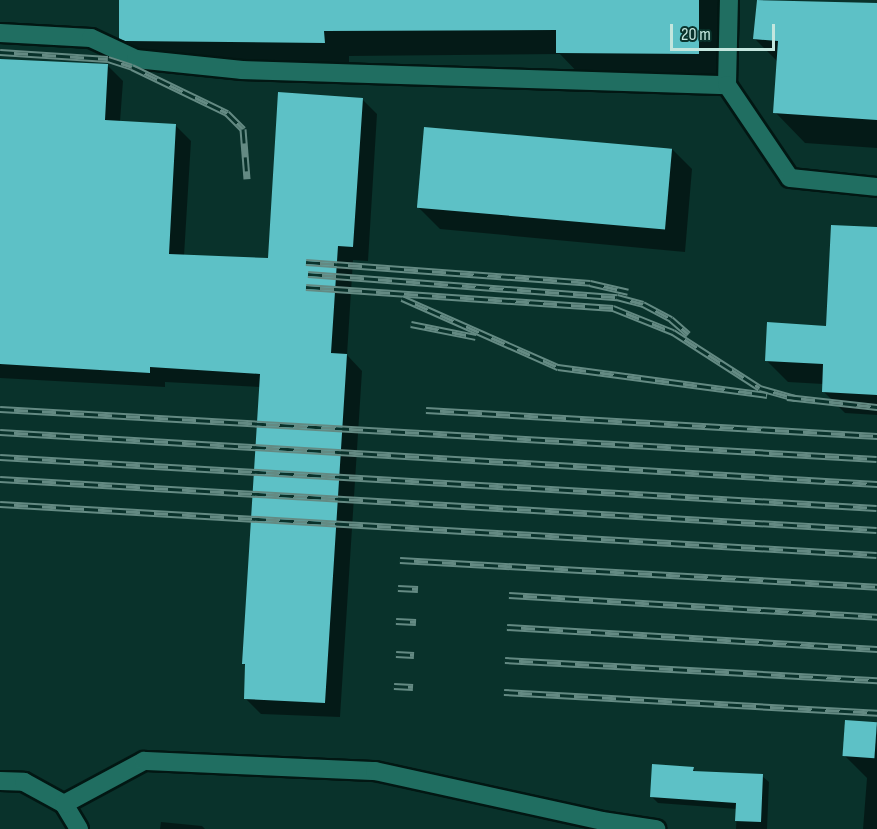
<!DOCTYPE html>
<html>
<head>
<meta charset="utf-8">
<style>
  body { margin:0 }
  #map { position:relative; width:877px; height:829px; overflow:hidden; background:#09322b; font-family:"Sofia Sans Condensed",sans-serif }
  div>[style] { position:absolute }
  .shadow>* { inset:0; background:#0007 }
  .building>* { inset:0; background:#5dc1c6; transform-origin:0 0 }
  .roads { filter:drop-shadow(2px 0 #021713) drop-shadow(-2px 0 #021713) drop-shadow(0 2px #021713) drop-shadow(0 -2px #021713) }
  .lane>* { height:18px; margin:-9px; padding:0 9px; transform-origin:9px; border-radius:9px; background:#206e61 }
  .rail>* { height:7px; margin-top:-3.5px; transform-origin:0; background:repeating-linear-gradient(90deg,#09322b 0 14px,#648a83 0 28px); box-sizing:border-box; border-block:2px solid #648a83 }
  span { translate:-50% -50%; white-space:nowrap; text-align:center; line-height:1.15; -webkit-text-stroke:6px #09322b; paint-order:stroke }
  .scale { position:absolute; left:670px; top:24px; width:105px; height:27px; box-sizing:border-box; border:3px solid #c3e6de; border-top:0; padding-left:8px; font-size:18px; line-height:21px; white-space:nowrap; color:#c3e6de; -webkit-text-stroke:4px #09322b; paint-order:stroke }
</style>
</head>
<body>
<div id="map">
  <div class="shadow">
    <i style="clip-path:polygon(121px 0,724px 0,724px 79px,583px 78px,560px 54px,349px 56px,349px 68px,146px 64px,121px 38px)"></i>
    <i style="clip-path:polygon(758px 0,877px 5px,877px 148px,805px 143px,775px 112px,778px 62px,755px 39px)"></i>
    <i style="clip-path:polygon(0 60px,107px 65px,123px 81px,120px 122px,175px 125px,191px 141px,184px 256px,269px 260px,362px 99px,377px 114px,368px 261px,353px 260px,347px 355px,362px 371px,340px 717px,261px 714px,246px 699px,247px 667px,243px 663px,261px 387px,165px 382px,165px 387px,0 378px)"></i>
    <i style="clip-path:polygon(671px 148px,692px 169px,685px 252px,440px 229px,419px 208px)"></i>
    <i style="clip-path:polygon(877px 229px,877px 415px,845px 413px,823px 391px,823px 384px,788px 382px,766px 360px,827px 327px)"></i>
    <i style="clip-path:polygon(877px 724px,877px 829px,863px 829px,867px 778px,844px 755px)"></i>
    <i style="clip-path:polygon(693px 769px,697px 773px,762px 776px,769px 782px,767px 829px,736px 829px,737px 809px,658px 803px,652px 797px)"></i>
    <i style="clip-path:polygon(161px 822px,202px 826px,205px 829px,160px 829px)"></i>
  </div>
  <div class="building">
    <i style="clip-path:polygon(119px 0,699px 0,699px 54px,556px 53px,556px 30px,324px 31px,325px 43px,125px 41px,119px 39px)"></i>
    <i style="clip-path:polygon(757px 0,877px 3px,877px 120px,773px 113px,778px 41px,753px 39px)"></i>
    <i style="clip-path:polygon(0 59px,108px 64px,105px 120px,176px 124px,169px 254px,268px 258px,278px 92px,363px 98px,353px 247px,338px 246px,331px 353px,347px 354px,325px 703px,244px 699px,245px 664px,242px 664px,260px 374px,150px 367px,150px 373px,0 364px)"></i>
    <i style="left:424px;top:127px;width:249px;height:81px;rotate:5deg"></i>
    <i style="clip-path:polygon(831px 225px,877px 227px,877px 395px,822px 392px,823px 364px,765px 361px,767px 322px,826px 326px)"></i>
    <i style="left:845px;top:720px;width:32px;height:36px;rotate:4deg"></i>
    <i style="clip-path:polygon(652px 764px,694px 767px,693px 771px,763px 774px,761px 822px,735px 821px,736px 803px,650px 797px)"></i>
  </div>
  <div class="roads">
    <div class="lane">
      <i style="left:0;top:33px;width:91px;rotate:3.1deg"></i>
      <i style="left:91px;top:38px;width:50px;rotate:25deg"></i>
      <i style="left:136px;top:59px;width:107px;rotate:5.9deg"></i>
      <i style="left:242px;top:70px;width:485px;rotate:1.8deg"></i>
      <i style="left:727px;top:85px;width:85px;rotate:-88.7deg"></i>
      <i style="left:727px;top:85px;width:112px;rotate:55.9deg"></i>
      <i style="left:790px;top:178px;width:87px;rotate:5.9deg"></i>
      <i style="left:0;top:781px;width:24px;rotate:2deg"></i>
      <i style="left:24px;top:782px;width:46px;rotate:28.8deg"></i>
      <i style="left:64px;top:804px;width:29px;rotate:59deg"></i>
      <i style="left:64px;top:804px;width:91px;rotate:-28.3deg"></i>
      <i style="left:144px;top:761px;width:231px;rotate:2.5deg"></i>
      <i style="left:375px;top:771px;width:232px;rotate:12.4deg"></i>
      <i style="left:602px;top:821px;width:55px;rotate:8.4deg"></i>
    </div>
  </div>
  <div class="rail">
    <i style="left:0;top:52px;width:108px;rotate:3.7deg"></i>
    <i style="left:108px;top:59px;width:25px;rotate:18deg"></i>
    <i style="left:132px;top:67px;width:106px;rotate:25.8deg"></i>
    <i style="left:227px;top:113px;width:23px;rotate:45deg"></i>
    <i style="left:243px;top:129px;width:50px;rotate:85.4deg"></i>
    <i style="left:306px;top:262px;width:285px;rotate:4.2deg"></i>
    <i style="left:590px;top:283px;width:39px;rotate:13deg"></i>
    <i style="left:308px;top:274px;width:310px;rotate:4.3deg"></i>
    <i style="left:617px;top:297px;width:27px;rotate:15deg"></i>
    <i style="left:643px;top:304px;width:32px;rotate:28deg"></i>
    <i style="left:671px;top:319px;width:23px;rotate:41deg"></i>
    <i style="left:306px;top:287px;width:308px;rotate:3.9deg"></i>
    <i style="left:613px;top:308px;width:65px;rotate:21.8deg"></i>
    <i style="left:673px;top:332px;width:103px;rotate:32.8deg"></i>
    <i style="left:760px;top:388px;width:37px;rotate:16deg"></i>
    <i style="left:402px;top:298px;width:171px;rotate:23.9deg"></i>
    <i style="left:558px;top:367px;width:211px;rotate:7.6deg"></i>
    <i style="left:411px;top:324px;width:66px;rotate:11.3deg"></i>
    <i style="left:787px;top:397px;width:91px;rotate:6.3deg"></i>
    <i style="left:0;top:409px;width:878px;rotate:3.26deg"></i>
    <i style="left:426px;top:410px;width:452px;rotate:3.3deg"></i>
    <i style="left:0;top:432px;width:879px;rotate:3.39deg"></i>
    <i style="left:0;top:457px;width:878px;rotate:3.33deg"></i>
    <i style="left:0;top:479px;width:878px;rotate:3.33deg"></i>
    <i style="left:0;top:504px;width:878px;rotate:3.33deg"></i>
    <i style="left:400px;top:560px;width:478px;rotate:3.2deg"></i>
    <i style="left:398px;top:588px;width:20px;rotate:3deg"></i>
    <i style="left:509px;top:595px;width:369px;rotate:3.4deg"></i>
    <i style="left:396px;top:621px;width:20px;rotate:3deg"></i>
    <i style="left:507px;top:627px;width:371px;rotate:3.4deg"></i>
    <i style="left:396px;top:654px;width:18px;rotate:3deg"></i>
    <i style="left:505px;top:660px;width:373px;rotate:3.1deg"></i>
    <i style="left:394px;top:686px;width:19px;rotate:3deg"></i>
    <i style="left:504px;top:692px;width:374px;rotate:3.2deg"></i>
  </div>
  <div class="scale">20 m</div>
</div>
</body>
</html>
